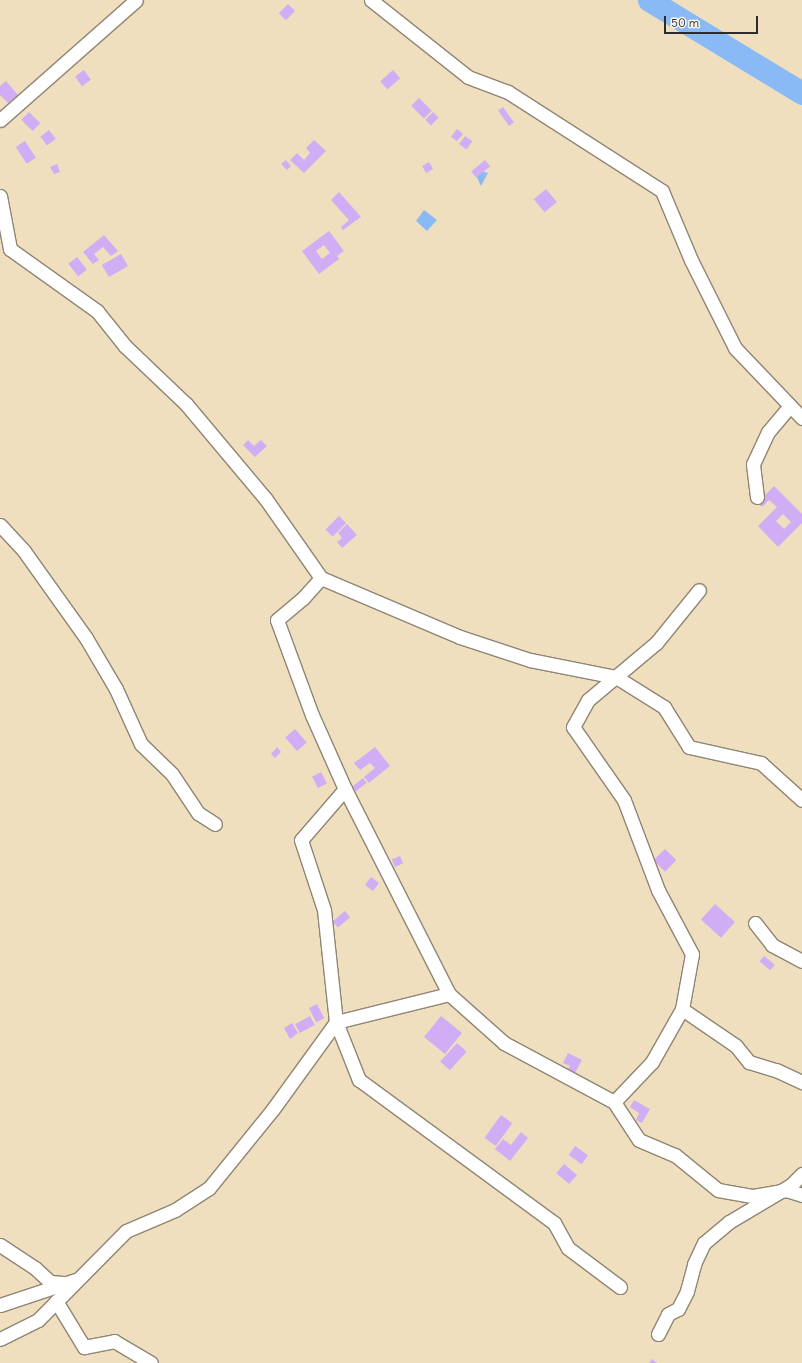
<!DOCTYPE html>
<html>
<head>
<meta charset="utf-8">
<style>
  body { margin:0 }
  #map { position:relative; width:802px; height:1363px; overflow:hidden; background:#f0dfbe; font-family:Delius,sans-serif }
  div>[style] { position:absolute }
  .water>* { inset:0; background:#89baf6 }
  .river>* { height:23px; margin:-11.5px; padding:0 11.5px; transform-origin:11.5px; border-radius:11.5px; background:#89baf6 }
  .building>* { inset:0; background:#d1adf5; transform-origin:0 0 }
  .roads { filter:drop-shadow(1px 0 #8e8574) drop-shadow(-1px 0 #8e8574) drop-shadow(0 1px #8e8574) drop-shadow(0 -1px #8e8574) }
  .minor>* { height:13px; margin:-6.5px; padding:0 6.5px; transform-origin:6.5px; border-radius:6.5px; background:#fff }
  span { translate:-50% -50%; white-space:nowrap; text-align:center; line-height:1.15; -webkit-text-stroke:3px #fbf7ec; paint-order:stroke }
  .scale { position:absolute; left:664px; top:16px; width:94px; height:18px; box-sizing:border-box; border:2px solid #2b2b2b; border-top:0; padding-left:5px; font-size:12px; line-height:14px; white-space:nowrap; color:#2b2b2b; -webkit-text-stroke:3px #fbf7ec; paint-order:stroke }
</style>
</head>
<body>
<div id="map">
  <div class="water">
    <i style="clip-path:polygon(473px 169px,488px 173px,481px 186px)"></i>
    <i style="clip-path:polygon(424px 210px,437px 220px,427px 231px,416px 221px)"></i>
  </div>
  <div class="river">
    <i style="left:649px;top:0;width:179px;rotate:31.3deg"></i>
  </div>
  <div class="building">
    <i style="left:288px;top:4px;width:10px;height:13px;rotate:45deg"></i>
    <i style="left:84px;top:70px;width:12px;height:11px;rotate:55deg"></i>
    <i style="left:393px;top:70px;width:11px;height:17px;rotate:49deg"></i>
    <i style="clip-path:polygon(6px 81px,18px 95px,8px 103px,0 95px,0 86px)"></i>
    <i style="left:419px;top:98px;width:18px;height:11px;rotate:45deg"></i>
    <i style="left:503px;top:107px;width:19px;height:6px;rotate:55deg"></i>
    <i style="left:29px;top:112px;width:16px;height:11px;rotate:45deg"></i>
    <i style="left:433px;top:112px;width:8px;height:11px;rotate:45deg"></i>
    <i style="clip-path:polygon(457px 129px,463px 134px,457px 141px,451px 137px)"></i>
    <i style="left:49px;top:130px;width:11px;height:11px;rotate:52deg"></i>
    <i style="left:465px;top:136px;width:9px;height:10px;rotate:36deg"></i>
    <i style="clip-path:polygon(314px 140px,326px 151px,304px 173px,290px 160px,297px 153px,304px 160px,310px 153px,306px 148px)"></i>
    <i style="left:25px;top:141px;width:20px;height:11px;rotate:57deg"></i>
    <i style="clip-path:polygon(286px 160px,291px 166px,287px 170px,281px 164px)"></i>
    <i style="left:485px;top:160px;width:8px;height:18px;rotate:50deg"></i>
    <i style="left:429px;top:162px;width:8px;height:8px;rotate:60deg"></i>
    <i style="clip-path:polygon(57px 164px,60px 172px,54px 174px,50px 167px)"></i>
    <i style="left:546px;top:189px;width:17px;height:16px;rotate:50deg"></i>
    <i style="clip-path:polygon(339px 192px,361px 217px,343px 230px,341px 227px,349px 220px,331px 200px)"></i>
    <i style="clip-path:polygon(evenodd,329px 231px,344px 251px,337px 256px,339px 259px,319px 274px,302px 251px,329px 231px,324px 245px,330px 253px,322px 259px,316px 251px,324px 245px)"></i>
    <i style="clip-path:polygon(104px 235px,118px 251px,111px 256px,103px 247px,94px 254px,99px 260px,93px 264px,83px 252px)"></i>
    <i style="left:121px;top:254px;width:14px;height:22px;rotate:60deg"></i>
    <i style="left:77px;top:257px;width:16px;height:11px;rotate:52deg"></i>
    <i style="clip-path:polygon(248px 440px,254px 446px,261px 440px,267px 446px,255px 457px,243px 445px)"></i>
    <i style="clip-path:polygon(evenodd,774px 486px,802px 514px,802px 523px,778px 547px,758px 526px,777px 507px,769px 500px,762px 507px,757px 503px,774px 486px,783px 514px,791px 522px,784px 529px,776px 521px,783px 514px)"></i>
    <i style="left:339px;top:516px;width:10px;height:19px;rotate:45deg"></i>
    <i style="clip-path:polygon(347px 524px,357px 535px,342px 548px,337px 542px,342px 538px,338px 533px)"></i>
    <i style="left:295px;top:729px;width:18px;height:13px;rotate:49deg"></i>
    <i style="clip-path:polygon(277px 747px,281px 752px,275px 758px,271px 754px)"></i>
    <i style="clip-path:polygon(375px 747px,390px 766px,369px 783px,364px 777px,375px 768px,370px 763px,360px 770px,354px 763px)"></i>
    <i style="left:321px;top:772px;width:13px;height:10px;rotate:63deg"></i>
    <i style="left:363px;top:778px;width:6px;height:14px;rotate:51deg"></i>
    <i style="left:665px;top:849px;width:16px;height:16px;rotate:45deg"></i>
    <i style="left:400px;top:856px;width:8px;height:9px;rotate:67deg"></i>
    <i style="left:371px;top:877px;width:10px;height:10px;rotate:37deg"></i>
    <i style="left:715px;top:904px;width:27px;height:21px;rotate:42deg"></i>
    <i style="left:345px;top:911px;width:8px;height:16px;rotate:50deg"></i>
    <i style="left:764px;top:956px;width:14px;height:7px;rotate:39deg"></i>
    <i style="left:317px;top:1004px;width:16px;height:9px;rotate:63deg"></i>
    <i style="left:310px;top:1016px;width:10px;height:17px;rotate:61deg"></i>
    <i style="left:441px;top:1016px;width:27px;height:27px;rotate:39deg"></i>
    <i style="clip-path:polygon(292px 1023px,298px 1033px,290px 1039px,284px 1028px)"></i>
    <i style="left:457px;top:1043px;width:13px;height:25px;rotate:42deg"></i>
    <i style="clip-path:polygon(568px 1053px,582px 1060px,572px 1078px,565px 1074px,570px 1066px,563px 1063px)"></i>
    <i style="clip-path:polygon(634px 1100px,650px 1109px,642px 1123px,636px 1120px,639px 1113px,630px 1107px)"></i>
    <i style="left:501px;top:1115px;width:14px;height:28px;rotate:36deg"></i>
    <i style="clip-path:polygon(521px 1132px,528px 1138px,510px 1161px,495px 1149px,503px 1139px,511px 1145px)"></i>
    <i style="left:575px;top:1146px;width:16px;height:11px;rotate:35deg"></i>
    <i style="left:564px;top:1164px;width:17px;height:12px;rotate:40deg"></i>
    <i style="clip-path:polygon(652px 1359px,657px 1363px,649px 1363px)"></i>
  </div>
  <div class="roads">
    <div class="minor">
      <i style="left:371px;top:0;width:124px;rotate:38.4deg"></i>
      <i style="left:468px;top:77px;width:43px;rotate:20.6deg"></i>
      <i style="left:508px;top:92px;width:183px;rotate:32.7deg"></i>
      <i style="left:662px;top:191px;width:75px;rotate:67.2deg"></i>
      <i style="left:691px;top:260px;width:98px;rotate:63.4deg"></i>
      <i style="left:735px;top:348px;width:97px;rotate:46.3deg"></i>
      <i style="left:0;top:120px;width:181px;rotate:-41.4deg"></i>
      <i style="left:0;top:196px;width:54px;rotate:79.3deg"></i>
      <i style="left:10px;top:249px;width:107px;rotate:35.5deg"></i>
      <i style="left:97px;top:311px;width:45px;rotate:51.3deg"></i>
      <i style="left:125px;top:346px;width:84px;rotate:43.6deg"></i>
      <i style="left:186px;top:404px;width:123px;rotate:50deg"></i>
      <i style="left:265px;top:498px;width:98px;rotate:55deg"></i>
      <i style="left:321px;top:578px;width:27px;rotate:132deg"></i>
      <i style="left:303px;top:598px;width:34px;rotate:140deg"></i>
      <i style="left:277px;top:620px;width:101px;rotate:69.8deg"></i>
      <i style="left:312px;top:715px;width:81px;rotate:66deg"></i>
      <i style="left:345px;top:789px;width:67px;rotate:130.8deg"></i>
      <i style="left:301px;top:840px;width:74px;rotate:71.8deg"></i>
      <i style="left:324px;top:910px;width:113px;rotate:83.9deg"></i>
      <i style="left:336px;top:1022px;width:107px;rotate:125.9deg"></i>
      <i style="left:273px;top:1109px;width:102px;rotate:129deg"></i>
      <i style="left:209px;top:1188px;width:40px;rotate:147.1deg"></i>
      <i style="left:175px;top:1210px;width:53px;rotate:156.8deg"></i>
      <i style="left:126px;top:1231px;width:125px;rotate:134.7deg"></i>
      <i style="left:38px;top:1320px;width:42px;rotate:153.4deg"></i>
      <i style="left:757px;top:497px;width:33px;rotate:-97deg"></i>
      <i style="left:753px;top:464px;width:35px;rotate:-65deg"></i>
      <i style="left:768px;top:432px;width:34px;rotate:-50deg"></i>
      <i style="left:0;top:525px;width:35px;rotate:47deg"></i>
      <i style="left:24px;top:551px;width:107px;rotate:54.5deg"></i>
      <i style="left:86px;top:638px;width:59px;rotate:59.5deg"></i>
      <i style="left:116px;top:689px;width:60px;rotate:65.6deg"></i>
      <i style="left:141px;top:744px;width:43px;rotate:44.1deg"></i>
      <i style="left:172px;top:774px;width:47px;rotate:56.3deg"></i>
      <i style="left:198px;top:813px;width:20px;rotate:33deg"></i>
      <i style="left:321px;top:578px;width:151px;rotate:23deg"></i>
      <i style="left:460px;top:637px;width:74px;rotate:18.2deg"></i>
      <i style="left:530px;top:660px;width:88px;rotate:11.2deg"></i>
      <i style="left:616px;top:677px;width:57px;rotate:32deg"></i>
      <i style="left:664px;top:707px;width:47px;rotate:58deg"></i>
      <i style="left:689px;top:747px;width:74px;rotate:12.5deg"></i>
      <i style="left:761px;top:763px;width:55px;rotate:42.1deg"></i>
      <i style="left:345px;top:789px;width:230px;rotate:63.1deg"></i>
      <i style="left:755px;top:923px;width:28px;rotate:52deg"></i>
      <i style="left:772px;top:945px;width:34px;rotate:28deg"></i>
      <i style="left:682px;top:1009px;width:65px;rotate:34.4deg"></i>
      <i style="left:736px;top:1046px;width:21px;rotate:51deg"></i>
      <i style="left:749px;top:1062px;width:28px;rotate:17deg"></i>
      <i style="left:776px;top:1070px;width:29px;rotate:25deg"></i>
      <i style="left:614px;top:1102px;width:45px;rotate:56.7deg"></i>
      <i style="left:639px;top:1140px;width:39px;rotate:23deg"></i>
      <i style="left:675px;top:1155px;width:55px;rotate:39.1deg"></i>
      <i style="left:718px;top:1190px;width:36px;rotate:10deg"></i>
      <i style="left:753px;top:1196px;width:34px;rotate:-10deg"></i>
      <i style="left:786px;top:1190px;width:17px;rotate:17deg"></i>
      <i style="left:0;top:1245px;width:42px;rotate:33.3deg"></i>
      <i style="left:35px;top:1268px;width:21px;rotate:43deg"></i>
      <i style="left:50px;top:1282px;width:13px;rotate:4deg"></i>
      <i style="left:620px;top:1287px;width:65px;rotate:-143.1deg"></i>
      <i style="left:568px;top:1248px;width:29px;rotate:-119deg"></i>
      <i style="left:554px;top:1223px;width:242px;rotate:-143.7deg"></i>
      <i style="left:359px;top:1080px;width:62px;rotate:-111.6deg"></i>
      <i style="left:336px;top:1022px;width:116px;rotate:-13.9deg"></i>
      <i style="left:449px;top:994px;width:74px;rotate:41.7deg"></i>
      <i style="left:504px;top:1043px;width:125px;rotate:28.2deg"></i>
      <i style="left:614px;top:1102px;width:55px;rotate:-46.5deg"></i>
      <i style="left:652px;top:1062px;width:61px;rotate:-60.5deg"></i>
      <i style="left:682px;top:1009px;width:56px;rotate:-79.7deg"></i>
      <i style="left:692px;top:954px;width:72px;rotate:-118deg"></i>
      <i style="left:658px;top:890px;width:96px;rotate:-110.7deg"></i>
      <i style="left:624px;top:800px;width:89px;rotate:-124.9deg"></i>
      <i style="left:573px;top:727px;width:31px;rotate:-61deg"></i>
      <i style="left:588px;top:700px;width:89px;rotate:-40deg"></i>
      <i style="left:656px;top:643px;width:68px;rotate:-50.9deg"></i>
      <i style="left:56px;top:1301px;width:54px;rotate:58.7deg"></i>
      <i style="left:84px;top:1347px;width:31px;rotate:-11deg"></i>
      <i style="left:114px;top:1341px;width:43px;rotate:30.7deg"></i>
      <i style="left:0;top:1305px;width:79px;rotate:-18.4deg"></i>
      <i style="left:658px;top:1334px;width:22px;rotate:-63deg"></i>
      <i style="left:668px;top:1314px;width:11px;rotate:-27deg"></i>
      <i style="left:678px;top:1309px;width:20px;rotate:-63deg"></i>
      <i style="left:687px;top:1291px;width:28px;rotate:-75deg"></i>
      <i style="left:694px;top:1264px;width:23px;rotate:-65deg"></i>
      <i style="left:704px;top:1243px;width:33px;rotate:-40deg"></i>
      <i style="left:729px;top:1222px;width:72px;rotate:-30.8deg"></i>
      <i style="left:791px;top:1185px;width:16px;rotate:-45deg"></i>
    </div>
  </div>
  <div class="scale">50 m</div>
</div>
</body>
</html>
